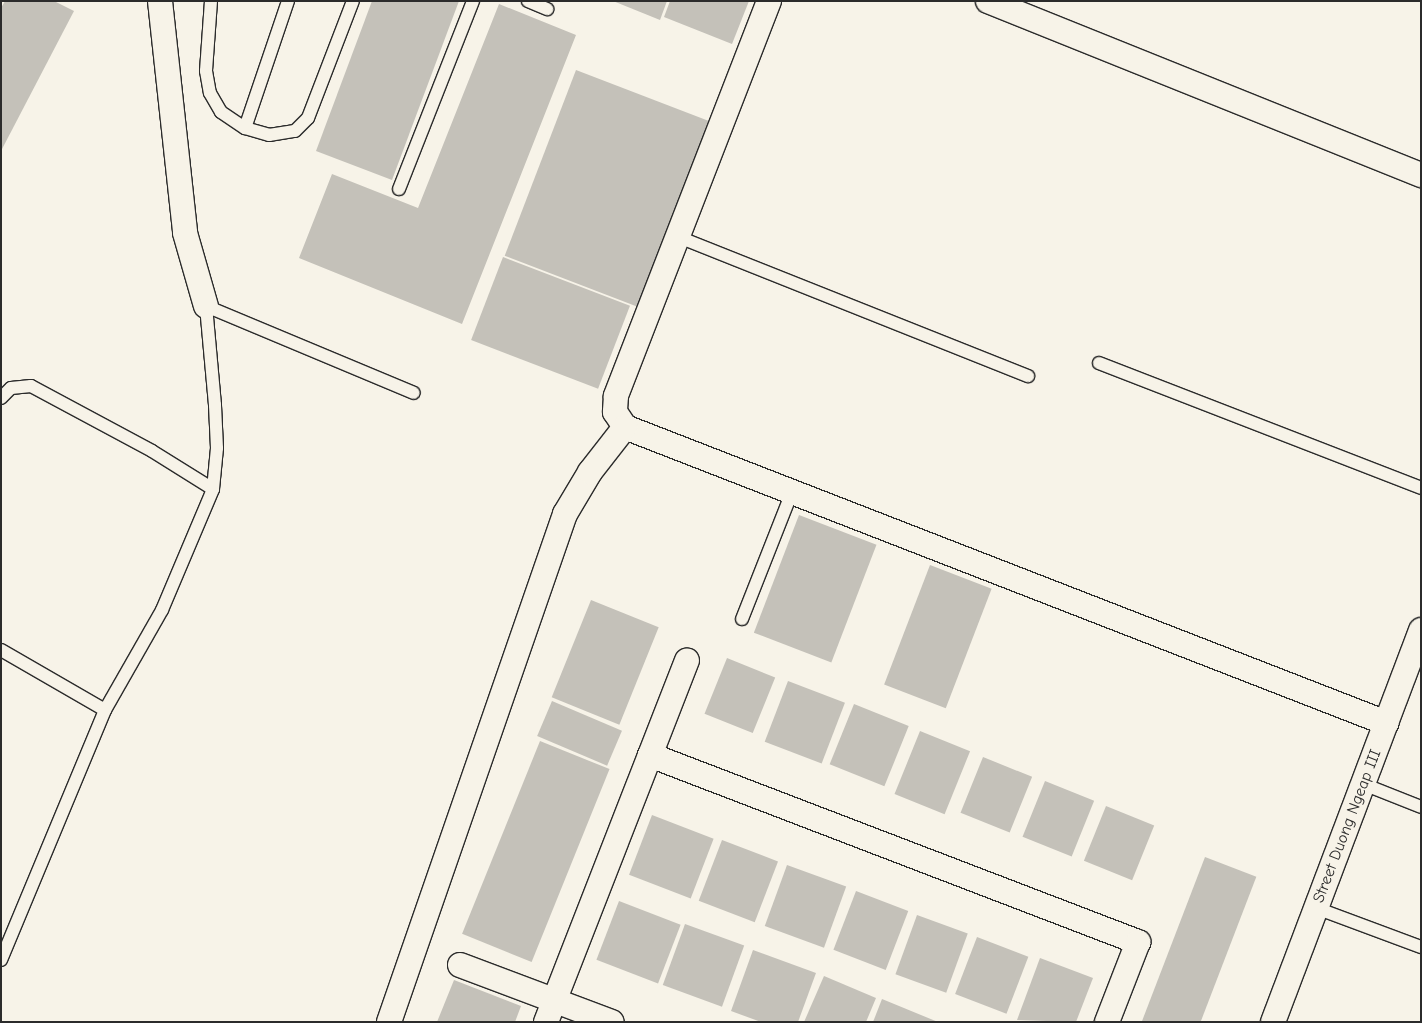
<!DOCTYPE html>
<html>
<head>
<meta charset="utf-8">
<style>
  body { margin:0 }
  #map { position:relative; width:1422px; height:1023px; overflow:hidden; background:#f7f3e8; font-family:"Comic Neue",sans-serif }
  div>[style] { position:absolute }
  .building>* { inset:0; background:#c4c1b9; transform-origin:0 0 }
  .roads { filter:drop-shadow(1px 0 #2b2b2b) drop-shadow(-1px 0 #2b2b2b) drop-shadow(0 1px #2b2b2b) drop-shadow(0 -1px #2b2b2b) }
  .service>* { height:12px; margin:-6px; padding:0 6px; transform-origin:6px; border-radius:6px; background:#f7f3e8 }
  .minor>* { height:24px; margin:-12px; padding:0 12px; transform-origin:12px; border-radius:12px; background:#f7f3e8 }
  span { translate:-50% -50%; white-space:nowrap; text-align:center; line-height:1.15; -webkit-text-stroke:5px #f7f3e8; paint-order:stroke }
  .street-label { font-size:16px; color:#2b2b2b }
  .frame { position:absolute; inset:0; border:2px solid #2b2b2b; pointer-events:none }
</style>
</head>
<body>
<div id="map">
  <div class="building">
    <i style="clip-path:polygon(5px 1px,54px 1px,74px 11px,1px 151px,1px 8px)"></i>
    <i style="clip-path:polygon(372px 1px,459px 1px,392px 180px,316px 151px)"></i>
    <i style="clip-path:polygon(613px 1px,667px 1px,660px 20px)"></i>
    <i style="clip-path:polygon(670px 1px,749px 1px,732px 44px,664px 17px)"></i>
    <i style="clip-path:polygon(499px 4px,576px 35px,462px 324px,299px 258px,332px 174px,418px 208px)"></i>
    <i style="left:576px;top:70px;width:143px;height:199px;rotate:21deg"></i>
    <i style="left:503px;top:257px;width:136px;height:89px;rotate:21deg"></i>
    <i style="left:799px;top:515px;width:83px;height:126px;rotate:21deg"></i>
    <i style="left:930px;top:565px;width:66px;height:128px;rotate:21deg"></i>
    <i style="left:591px;top:600px;width:73px;height:105px;rotate:22deg"></i>
    <i style="left:727px;top:658px;width:52px;height:60px;rotate:22deg"></i>
    <i style="left:788px;top:681px;width:61px;height:65px;rotate:21deg"></i>
    <i style="left:552px;top:701px;width:76px;height:38px;rotate:23deg"></i>
    <i style="left:854px;top:704px;width:59px;height:65px;rotate:22deg"></i>
    <i style="left:920px;top:731px;width:54px;height:68px;rotate:22deg"></i>
    <i style="left:540px;top:741px;width:75px;height:208px;rotate:22deg"></i>
    <i style="left:983px;top:757px;width:53px;height:60px;rotate:22deg"></i>
    <i style="left:1045px;top:781px;width:53px;height:60px;rotate:22deg"></i>
    <i style="left:1106px;top:806px;width:52px;height:59px;rotate:22deg"></i>
    <i style="left:652px;top:815px;width:66px;height:64px;rotate:21deg"></i>
    <i style="left:722px;top:840px;width:60px;height:65px;rotate:21deg"></i>
    <i style="left:1205px;top:857px;width:55px;height:177px;rotate:21deg"></i>
    <i style="left:787px;top:865px;width:63px;height:65px;rotate:20deg"></i>
    <i style="left:856px;top:891px;width:56px;height:63px;rotate:21deg"></i>
    <i style="left:619px;top:901px;width:66px;height:63px;rotate:21deg"></i>
    <i style="left:917px;top:915px;width:54px;height:63px;rotate:20deg"></i>
    <i style="left:685px;top:924px;width:63px;height:65px;rotate:20deg"></i>
    <i style="left:977px;top:937px;width:55px;height:61px;rotate:21deg"></i>
    <i style="clip-path:polygon(753px 950px,816px 973px,798px 1022px,761px 1022px,731px 1011px)"></i>
    <i style="clip-path:polygon(1040px 958px,1093px 978px,1076px 1022px,1017px 1020px)"></i>
    <i style="clip-path:polygon(824px 976px,876px 998px,866px 1022px,804px 1022px)"></i>
    <i style="clip-path:polygon(454px 980px,521px 1006px,515px 1022px,437px 1022px)"></i>
    <i style="clip-path:polygon(882px 999px,938px 1022px,873px 1022px)"></i>
  </div>
  <div class="roads">
    <div class="service">
      <i style="left:211px;top:1px;width:70px;rotate:94.1deg"></i>
      <i style="left:206px;top:71px;width:22px;rotate:80deg"></i>
      <i style="left:210px;top:93px;width:22px;rotate:60deg"></i>
      <i style="left:221px;top:112px;width:29px;rotate:34deg"></i>
      <i style="left:245px;top:128px;width:25px;rotate:16deg"></i>
      <i style="left:269px;top:135px;width:26px;rotate:-9deg"></i>
      <i style="left:295px;top:131px;width:18px;rotate:-45deg"></i>
      <i style="left:308px;top:118px;width:125px;rotate:-69deg"></i>
      <i style="left:528px;top:1px;width:21px;rotate:23deg"></i>
      <i style="left:245px;top:128px;width:134px;rotate:-71.3deg"></i>
      <i style="left:399px;top:189px;width:202px;rotate:-68.5deg"></i>
      <i style="left:676px;top:236px;width:379px;rotate:21.7deg"></i>
      <i style="left:1099px;top:363px;width:345px;rotate:21.2deg"></i>
      <i style="left:1px;top:398px;width:14px;rotate:-45deg"></i>
      <i style="left:11px;top:388px;width:20px;rotate:-6deg"></i>
      <i style="left:31px;top:386px;width:137px;rotate:28.2deg"></i>
      <i style="left:152px;top:451px;width:72px;rotate:31.9deg"></i>
      <i style="left:742px;top:619px;width:136px;rotate:-68.5deg"></i>
      <i style="left:1px;top:650px;width:120px;rotate:30deg"></i>
      <i style="left:1363px;top:784px;width:62px;rotate:21.6deg"></i>
      <i style="left:1316px;top:908px;width:112px;rotate:20.4deg"></i>
      <i style="left:1px;top:960px;width:271px;rotate:-67.4deg"></i>
      <i style="left:105px;top:710px;width:115px;rotate:-60.3deg"></i>
      <i style="left:162px;top:610px;width:131px;rotate:-67.1deg"></i>
      <i style="left:213px;top:489px;width:41px;rotate:-84.4deg"></i>
      <i style="left:217px;top:448px;width:43px;rotate:-92.7deg"></i>
      <i style="left:215px;top:405px;width:99px;rotate:-95.2deg"></i>
      <i style="left:206px;top:306px;width:225px;rotate:22.7deg"></i>
    </div>
    <div class="minor">
      <i style="left:160px;top:1px;width:233px;rotate:83.8deg"></i>
      <i style="left:185px;top:233px;width:76px;rotate:74deg"></i>
      <i style="left:769px;top:1px;width:424px;rotate:111.2deg"></i>
      <i style="left:616px;top:396px;width:16px;rotate:94deg"></i>
      <i style="left:615px;top:412px;width:18px;rotate:56deg"></i>
      <i style="left:625px;top:427px;width:817px;rotate:21.25deg"></i>
      <i style="left:988px;top:1px;width:467px;rotate:21.9deg"></i>
      <i style="left:650px;top:755px;width:523px;rotate:20.97deg"></i>
      <i style="left:1138px;top:942px;width:86px;rotate:111.2deg"></i>
      <i style="left:460px;top:965px;width:162px;rotate:20.6deg"></i>
      <i style="left:389px;top:1022px;width:538px;rotate:-70.89deg"></i>
      <i style="left:565px;top:514px;width:49px;rotate:-59.2deg"></i>
      <i style="left:590px;top:472px;width:57px;rotate:-52.1deg"></i>
      <i style="left:546px;top:1022px;width:388px;rotate:-68.7deg"></i>
      <i style="left:1273px;top:1022px;width:419px;rotate:-69.3deg"></i>
    </div>
  </div>
  <div class="street-label">
    <span style="left:1347px;top:826px;rotate:-69deg">Street Duong Ngeap III</span>
  </div>
  <div class="frame"></div>
</div>
</body>
</html>
